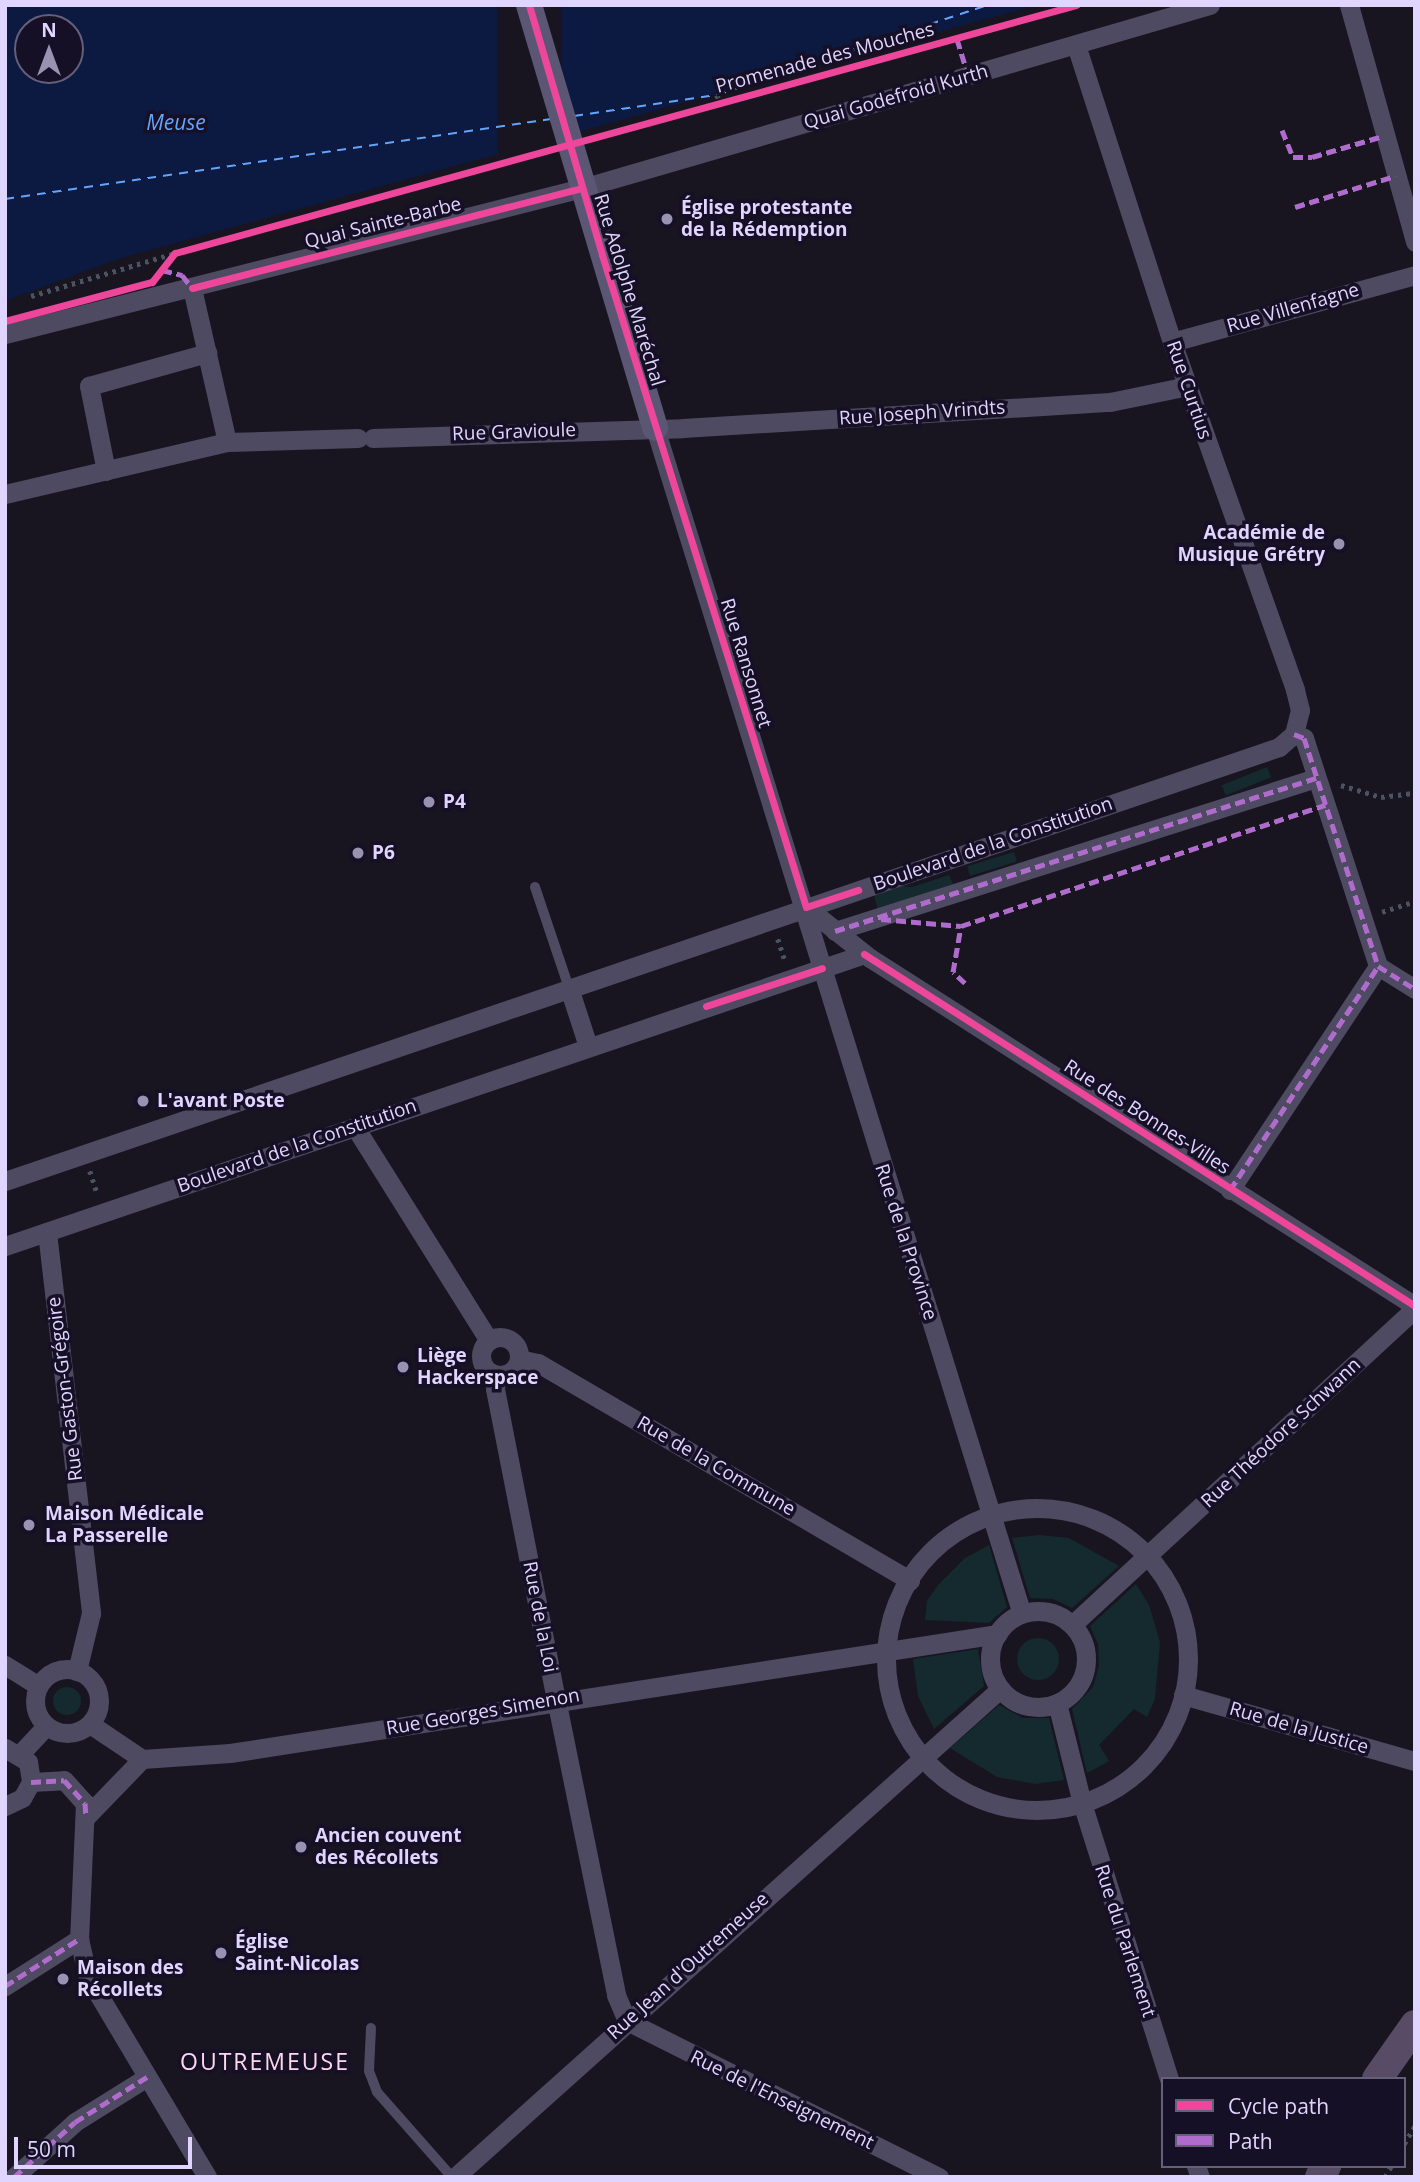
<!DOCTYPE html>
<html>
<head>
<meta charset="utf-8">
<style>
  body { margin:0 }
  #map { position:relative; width:1420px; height:2182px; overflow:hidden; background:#181521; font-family:"Open Sans",sans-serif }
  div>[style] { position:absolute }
  .green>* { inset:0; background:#142a2e; transform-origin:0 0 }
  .round { border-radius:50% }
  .water>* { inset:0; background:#0c1940 }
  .pier>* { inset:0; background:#181521; transform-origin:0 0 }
  .ferry>* { height:2px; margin-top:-1px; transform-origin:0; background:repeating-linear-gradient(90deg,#65a4fc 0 9px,transparent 0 16px) }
  .path>* { height:4.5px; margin-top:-2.25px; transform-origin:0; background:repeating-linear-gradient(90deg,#495362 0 3.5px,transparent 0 8.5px) }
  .lane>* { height:10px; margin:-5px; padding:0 5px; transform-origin:5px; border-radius:5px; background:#4e4a61 }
  .street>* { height:19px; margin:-9.5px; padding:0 9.5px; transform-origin:9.5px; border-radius:9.5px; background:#4e4a61 }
  .street>.ring { margin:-9.5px; padding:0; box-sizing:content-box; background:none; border:19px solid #4e4a61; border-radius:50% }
  .secondary>* { height:26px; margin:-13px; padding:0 13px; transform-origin:13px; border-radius:13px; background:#5b5673 }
  .primary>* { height:30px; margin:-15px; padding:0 15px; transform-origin:15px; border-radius:15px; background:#584b66 }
  .quiet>* { height:5px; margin-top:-2.5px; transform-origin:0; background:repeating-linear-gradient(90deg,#b06ccc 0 10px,transparent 0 15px) }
  .cycleway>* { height:7px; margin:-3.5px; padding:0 3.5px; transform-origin:3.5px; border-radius:3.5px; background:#ed469a }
  .dots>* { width:19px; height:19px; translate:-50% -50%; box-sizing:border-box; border:4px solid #161026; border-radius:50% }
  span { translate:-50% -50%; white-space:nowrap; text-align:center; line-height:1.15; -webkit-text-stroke:7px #161026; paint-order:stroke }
  .street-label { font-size:19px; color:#dfd5fe }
  .poi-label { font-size:19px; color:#dfd5fe; font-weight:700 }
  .left { translate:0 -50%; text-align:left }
  .right { translate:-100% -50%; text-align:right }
  .water-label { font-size:21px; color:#65a4fc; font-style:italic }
  .quarter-label { font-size:23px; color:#fed7eb; letter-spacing:2px }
  .frame { position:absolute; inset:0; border:7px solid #dfd5fe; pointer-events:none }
  .legend { position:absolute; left:1161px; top:2077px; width:245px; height:91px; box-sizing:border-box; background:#161026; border:2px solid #665f7c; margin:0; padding:9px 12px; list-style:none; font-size:21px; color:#dfd5fe }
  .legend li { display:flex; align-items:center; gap:14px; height:35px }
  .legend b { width:35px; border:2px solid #665f7c }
  .north { position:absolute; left:14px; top:14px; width:70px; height:70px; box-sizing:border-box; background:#161026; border:2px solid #665f7c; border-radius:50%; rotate:0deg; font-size:19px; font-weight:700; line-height:28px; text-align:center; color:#dfd5fe }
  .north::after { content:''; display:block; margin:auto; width:24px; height:32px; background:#9992b1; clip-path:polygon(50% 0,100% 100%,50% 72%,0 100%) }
  .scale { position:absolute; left:14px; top:2137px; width:178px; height:32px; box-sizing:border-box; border:4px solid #dfd5fe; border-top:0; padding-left:9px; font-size:21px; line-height:24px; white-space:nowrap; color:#dfd5fe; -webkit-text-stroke:5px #161026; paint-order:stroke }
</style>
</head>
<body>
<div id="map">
  <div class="green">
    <i style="left:1267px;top:767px;width:11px;height:49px;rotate:68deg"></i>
    <i style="left:1014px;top:852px;width:10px;height:49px;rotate:73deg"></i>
    <i style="clip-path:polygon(949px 875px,953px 884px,878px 910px,873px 892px,892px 885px,912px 887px)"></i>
    <i style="clip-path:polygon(1039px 1535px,1069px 1538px,1119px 1566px,1072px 1608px,1053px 1599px,1030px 1598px,1012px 1538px)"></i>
    <i style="clip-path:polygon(989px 1545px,1007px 1607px,989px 1623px,925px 1620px,927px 1601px,938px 1585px,965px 1558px)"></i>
    <i style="clip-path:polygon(1136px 1584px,1149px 1605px,1160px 1642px,1155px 1699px,1147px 1717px,1134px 1709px,1099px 1745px,1109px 1761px,1087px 1773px,1072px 1709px,1093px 1687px,1099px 1666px,1098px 1644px,1090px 1626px)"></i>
    <i class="round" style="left:1017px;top:1638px;width:42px;height:42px"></i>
    <i style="clip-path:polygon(978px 1649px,984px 1686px,934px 1729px,918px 1696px,913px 1659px)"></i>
    <i class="round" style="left:53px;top:1687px;width:28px;height:28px"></i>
    <i style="clip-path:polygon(999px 1705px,1023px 1718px,1049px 1718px,1064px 1780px,1035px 1784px,997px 1777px,950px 1748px)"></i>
  </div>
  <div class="water">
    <i style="clip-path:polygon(evenodd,5px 5px,1037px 5px,118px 259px,5px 301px,5px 5px,28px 28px,70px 28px,70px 70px,28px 70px,28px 28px)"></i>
  </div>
  <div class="pier">
    <i style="left:497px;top:5px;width:65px;height:148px"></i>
  </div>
  <div class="ferry">
    <i style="left:574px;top:116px;width:145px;rotate:-8.4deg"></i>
    <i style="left:717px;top:95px;width:286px;rotate:-18.4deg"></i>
    <i style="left:5px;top:199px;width:552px;rotate:-8.34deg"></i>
  </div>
  <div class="path">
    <i style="left:717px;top:95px;width:8px;rotate:67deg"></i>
    <i style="left:31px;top:296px;width:150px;rotate:-16.6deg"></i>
    <i style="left:1341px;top:785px;width:42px;rotate:16.7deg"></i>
    <i style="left:1381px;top:797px;width:34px;rotate:-7deg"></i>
    <i style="left:1382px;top:912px;width:35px;rotate:-18deg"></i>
    <i style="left:778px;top:939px;width:22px;rotate:72deg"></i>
    <i style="left:90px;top:1171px;width:23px;rotate:72deg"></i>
    <i style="left:1404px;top:2144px;width:21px;rotate:-59deg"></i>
    <i style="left:1385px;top:2177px;width:13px;rotate:-61deg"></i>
  </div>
  <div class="lane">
    <i style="left:535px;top:887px;width:107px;rotate:71.4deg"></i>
    <i style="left:371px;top:2028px;width:43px;rotate:92.7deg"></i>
    <i style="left:369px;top:2071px;width:22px;rotate:69deg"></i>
    <i style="left:377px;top:2092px;width:113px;rotate:48.6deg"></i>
  </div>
  <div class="street">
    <i style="left:1349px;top:5px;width:246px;rotate:74.4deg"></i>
    <i style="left:1076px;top:45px;width:312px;rotate:72.1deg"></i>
    <i style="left:1172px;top:342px;width:369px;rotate:70.5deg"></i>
    <i style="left:1295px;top:690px;width:21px;rotate:76deg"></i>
    <i style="left:1300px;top:710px;width:25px;rotate:104deg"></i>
    <i style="left:192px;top:288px;width:158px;rotate:77.2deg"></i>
    <i style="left:5px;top:334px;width:595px;rotate:-14.2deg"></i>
    <i style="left:582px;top:188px;width:654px;rotate:-16.25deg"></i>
    <i style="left:1172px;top:342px;width:252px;rotate:-15.4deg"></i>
    <i style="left:655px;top:428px;width:1241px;rotate:72.81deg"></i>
    <i style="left:373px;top:438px;width:310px;rotate:-1.8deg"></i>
    <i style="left:683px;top:428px;width:428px;rotate:-3.5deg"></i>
    <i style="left:1110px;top:402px;width:80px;rotate:-11.6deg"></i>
    <i style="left:106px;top:471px;width:87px;rotate:-101.3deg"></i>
    <i style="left:89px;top:386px;width:123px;rotate:-15.6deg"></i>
    <i style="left:5px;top:494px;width:228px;rotate:-13.2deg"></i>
    <i style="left:227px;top:442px;width:131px;rotate:-1.7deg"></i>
    <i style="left:1294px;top:734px;width:11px;rotate:22deg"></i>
    <i style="left:1304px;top:738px;width:240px;rotate:72deg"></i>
    <i style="left:806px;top:907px;width:82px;rotate:38.6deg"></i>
    <i style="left:870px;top:958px;width:647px;rotate:32.56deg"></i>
    <i style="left:835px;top:931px;width:505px;rotate:-17.65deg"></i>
    <i style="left:1378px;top:966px;width:44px;rotate:31.9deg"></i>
    <i style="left:569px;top:988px;width:61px;rotate:71.9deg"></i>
    <i style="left:355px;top:1127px;width:252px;rotate:57.9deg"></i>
    <i style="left:5px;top:1181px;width:1346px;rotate:-18.81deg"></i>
    <i style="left:1279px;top:747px;width:20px;rotate:-41deg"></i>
    <i style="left:1230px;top:1190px;width:268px;rotate:-56.5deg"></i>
    <i style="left:47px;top:1232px;width:384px;rotate:83.4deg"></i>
    <i style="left:91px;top:1613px;width:60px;rotate:103.6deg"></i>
    <i style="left:5px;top:1246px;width:907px;rotate:-18.77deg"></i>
    <i class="ring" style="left:481px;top:1337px;width:19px;height:19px"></i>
    <i style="left:519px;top:1359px;width:19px;rotate:12deg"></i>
    <i style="left:538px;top:1363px;width:431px;rotate:30.3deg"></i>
    <i style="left:496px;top:1375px;width:14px;rotate:94deg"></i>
    <i style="left:495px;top:1389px;width:316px;rotate:78.9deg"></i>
    <i style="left:556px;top:1699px;width:302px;rotate:78.5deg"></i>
    <i style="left:616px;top:1995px;width:28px;rotate:67deg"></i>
    <i style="left:627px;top:2021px;width:349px;rotate:26.6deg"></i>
    <i class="ring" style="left:886px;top:1508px;width:283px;height:283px"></i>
    <i class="ring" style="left:990px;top:1611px;width:77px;height:77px"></i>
    <i style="left:1072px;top:1625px;width:467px;rotate:-42.7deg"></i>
    <i style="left:5px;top:1665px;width:39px;rotate:32deg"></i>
    <i class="ring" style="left:35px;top:1669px;width:45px;height:45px"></i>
    <i style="left:1183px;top:1695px;width:241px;rotate:15.9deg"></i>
    <i style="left:1057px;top:1703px;width:103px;rotate:76deg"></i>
    <i style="left:1082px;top:1803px;width:289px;rotate:72.5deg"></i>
    <i style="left:90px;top:1724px;width:63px;rotate:33.9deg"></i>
    <i style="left:142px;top:1759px;width:88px;rotate:-3.9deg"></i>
    <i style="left:230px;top:1753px;width:777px;rotate:-8.81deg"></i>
    <i style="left:5px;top:1748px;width:27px;rotate:31deg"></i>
    <i style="left:28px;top:1762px;width:20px;rotate:81deg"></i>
    <i style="left:31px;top:1782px;width:18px;rotate:119deg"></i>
    <i style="left:22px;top:1798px;width:19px;rotate:155deg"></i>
    <i style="left:20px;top:1754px;width:38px;rotate:-47deg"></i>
    <i style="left:31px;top:1782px;width:33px;rotate:-3deg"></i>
    <i style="left:64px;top:1780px;width:31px;rotate:48deg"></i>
    <i style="left:85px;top:1803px;width:136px;rotate:92.5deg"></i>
    <i style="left:79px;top:1939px;width:39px;rotate:77deg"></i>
    <i style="left:88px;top:1977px;width:233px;rotate:59.2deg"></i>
    <i style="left:86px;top:1817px;width:81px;rotate:-46deg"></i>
    <i style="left:5px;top:1986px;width:88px;rotate:-32.4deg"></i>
    <i style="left:1196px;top:2166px;width:12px;rotate:70deg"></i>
    <i style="left:14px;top:2177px;width:82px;rotate:-42deg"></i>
    <i style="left:75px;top:2122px;width:85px;rotate:-32deg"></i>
    <i style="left:455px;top:2177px;width:732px;rotate:-41.84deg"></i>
  </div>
  <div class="secondary">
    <i style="left:529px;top:5px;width:441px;rotate:73.4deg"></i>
  </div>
  <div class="primary">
    <i style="left:1377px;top:2079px;width:66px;rotate:-54.9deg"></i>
    <i style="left:1320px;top:2177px;width:13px;rotate:-61deg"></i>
  </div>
  <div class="quiet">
    <i style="left:957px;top:39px;width:38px;rotate:73deg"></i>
    <i style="left:1282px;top:130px;width:29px;rotate:68deg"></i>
    <i style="left:1293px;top:157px;width:19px"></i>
    <i style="left:1312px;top:157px;width:74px;rotate:-16.5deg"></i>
    <i style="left:1295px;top:207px;width:105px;rotate:-17.2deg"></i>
    <i style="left:162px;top:270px;width:21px;rotate:14deg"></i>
    <i style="left:182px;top:275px;width:16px;rotate:52deg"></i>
    <i style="left:1294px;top:734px;width:11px;rotate:22deg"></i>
    <i style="left:1304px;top:738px;width:240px;rotate:72deg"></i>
    <i style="left:881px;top:919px;width:80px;rotate:5deg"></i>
    <i style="left:835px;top:931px;width:505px;rotate:-17.65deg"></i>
    <i style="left:1378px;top:966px;width:44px;rotate:31.9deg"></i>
    <i style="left:965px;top:983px;width:16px;rotate:-137deg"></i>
    <i style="left:953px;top:972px;width:47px;rotate:-80.1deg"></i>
    <i style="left:961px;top:926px;width:384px;rotate:-18.4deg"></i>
    <i style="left:1230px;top:1190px;width:268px;rotate:-56.5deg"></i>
    <i style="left:31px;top:1782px;width:33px;rotate:-3deg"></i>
    <i style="left:64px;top:1780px;width:31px;rotate:48deg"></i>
    <i style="left:85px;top:1803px;width:14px;rotate:86deg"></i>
    <i style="left:5px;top:1986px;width:88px;rotate:-32.4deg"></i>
    <i style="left:14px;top:2177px;width:82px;rotate:-42deg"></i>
    <i style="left:75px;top:2122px;width:85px;rotate:-32deg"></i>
  </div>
  <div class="cycleway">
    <i style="left:529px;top:5px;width:260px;rotate:73.7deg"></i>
    <i style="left:602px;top:255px;width:683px;rotate:72.63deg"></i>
    <i style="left:806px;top:907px;width:55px;rotate:-18.1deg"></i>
    <i style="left:192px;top:288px;width:403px;rotate:-14.4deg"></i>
    <i style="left:5px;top:321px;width:152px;rotate:-14.9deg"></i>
    <i style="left:152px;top:282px;width:37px;rotate:-52deg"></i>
    <i style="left:175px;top:253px;width:935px;rotate:-15.39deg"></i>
    <i style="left:864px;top:954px;width:654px;rotate:32.57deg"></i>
    <i style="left:706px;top:1006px;width:122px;rotate:-18.1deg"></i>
  </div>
  <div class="dots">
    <i style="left:667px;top:219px;background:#9992b1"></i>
    <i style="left:1339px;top:544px;background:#9992b1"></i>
    <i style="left:429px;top:802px;background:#9992b1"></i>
    <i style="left:358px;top:853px;background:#9992b1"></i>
    <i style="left:143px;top:1101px;background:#9992b1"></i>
    <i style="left:403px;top:1367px;background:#9992b1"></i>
    <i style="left:29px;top:1525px;background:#9992b1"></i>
    <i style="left:301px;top:1847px;background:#9992b1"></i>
    <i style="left:221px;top:1953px;background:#9992b1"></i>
    <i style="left:63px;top:1979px;background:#9992b1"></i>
  </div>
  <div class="street-label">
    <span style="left:825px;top:58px;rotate:-15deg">Promenade des Mouches</span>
    <span style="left:896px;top:97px;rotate:-16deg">Quai Godefroid Kurth</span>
    <span style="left:383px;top:223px;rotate:-14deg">Quai Sainte-Barbe</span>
    <span style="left:629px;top:290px;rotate:73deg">Rue Adolphe Maréchal</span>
    <span style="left:1293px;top:308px;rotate:-16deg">Rue Villenfagne</span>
    <span style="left:1189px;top:390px;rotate:71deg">Rue Curtius</span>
    <span style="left:922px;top:413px;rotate:-4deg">Rue Joseph Vrindts</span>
    <span style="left:514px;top:432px;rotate:-2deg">Rue Gravioule</span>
    <span style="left:746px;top:663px;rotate:73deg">Rue Ransonnet</span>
    <span style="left:993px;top:844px;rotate:-19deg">Boulevard de la Constitution</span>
    <span style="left:1147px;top:1117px;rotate:33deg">Rue des Bonnes-Villes</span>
    <span style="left:297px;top:1146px;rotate:-19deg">Boulevard de la Constitution</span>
    <span style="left:906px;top:1242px;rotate:72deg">Rue de la Province</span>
    <span style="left:65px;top:1389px;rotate:-97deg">Rue Gaston-Grégoire</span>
    <span style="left:1281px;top:1433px;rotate:-43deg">Rue Théodore Schwann</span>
    <span style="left:716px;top:1466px;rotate:30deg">Rue de la Commune</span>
    <span style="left:540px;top:1617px;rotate:79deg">Rue de la Loi</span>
    <span style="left:483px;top:1712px;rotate:-10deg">Rue Georges Simenon</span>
    <span style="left:1299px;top:1728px;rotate:16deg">Rue de la Justice</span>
    <span style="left:1125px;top:1941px;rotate:72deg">Rue du Parlement</span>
    <span style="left:688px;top:1966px;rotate:-42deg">Rue Jean d'Outremeuse</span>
    <span style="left:782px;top:2100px;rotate:26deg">Rue de l'Enseignement</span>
  </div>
  <div class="poi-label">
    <span class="left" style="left:681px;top:219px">Église protestante<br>de la Rédemption</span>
    <span class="right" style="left:1325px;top:544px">Académie de<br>Musique Grétry</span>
    <span class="left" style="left:443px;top:802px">P4</span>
    <span class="left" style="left:372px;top:853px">P6</span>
    <span class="left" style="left:157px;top:1101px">L'avant Poste</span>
    <span class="left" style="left:417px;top:1367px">Liège<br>Hackerspace</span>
    <span class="left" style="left:45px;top:1525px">Maison Médicale<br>La Passerelle</span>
    <span class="left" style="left:315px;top:1847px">Ancien couvent<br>des Récollets</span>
    <span class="left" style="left:235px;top:1953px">Église<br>Saint-Nicolas</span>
    <span class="left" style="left:77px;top:1979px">Maison des<br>Récollets</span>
  </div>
  <div class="water-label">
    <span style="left:176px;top:122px">Meuse</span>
  </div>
  <div class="quarter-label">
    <span style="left:265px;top:2061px">OUTREMEUSE</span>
  </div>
  <div class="frame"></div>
  <ul class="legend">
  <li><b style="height:9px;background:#ed469a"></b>Cycle path</li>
  <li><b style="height:9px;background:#b06ccc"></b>Path</li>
  </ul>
  <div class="north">N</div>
  <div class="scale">50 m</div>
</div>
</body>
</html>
